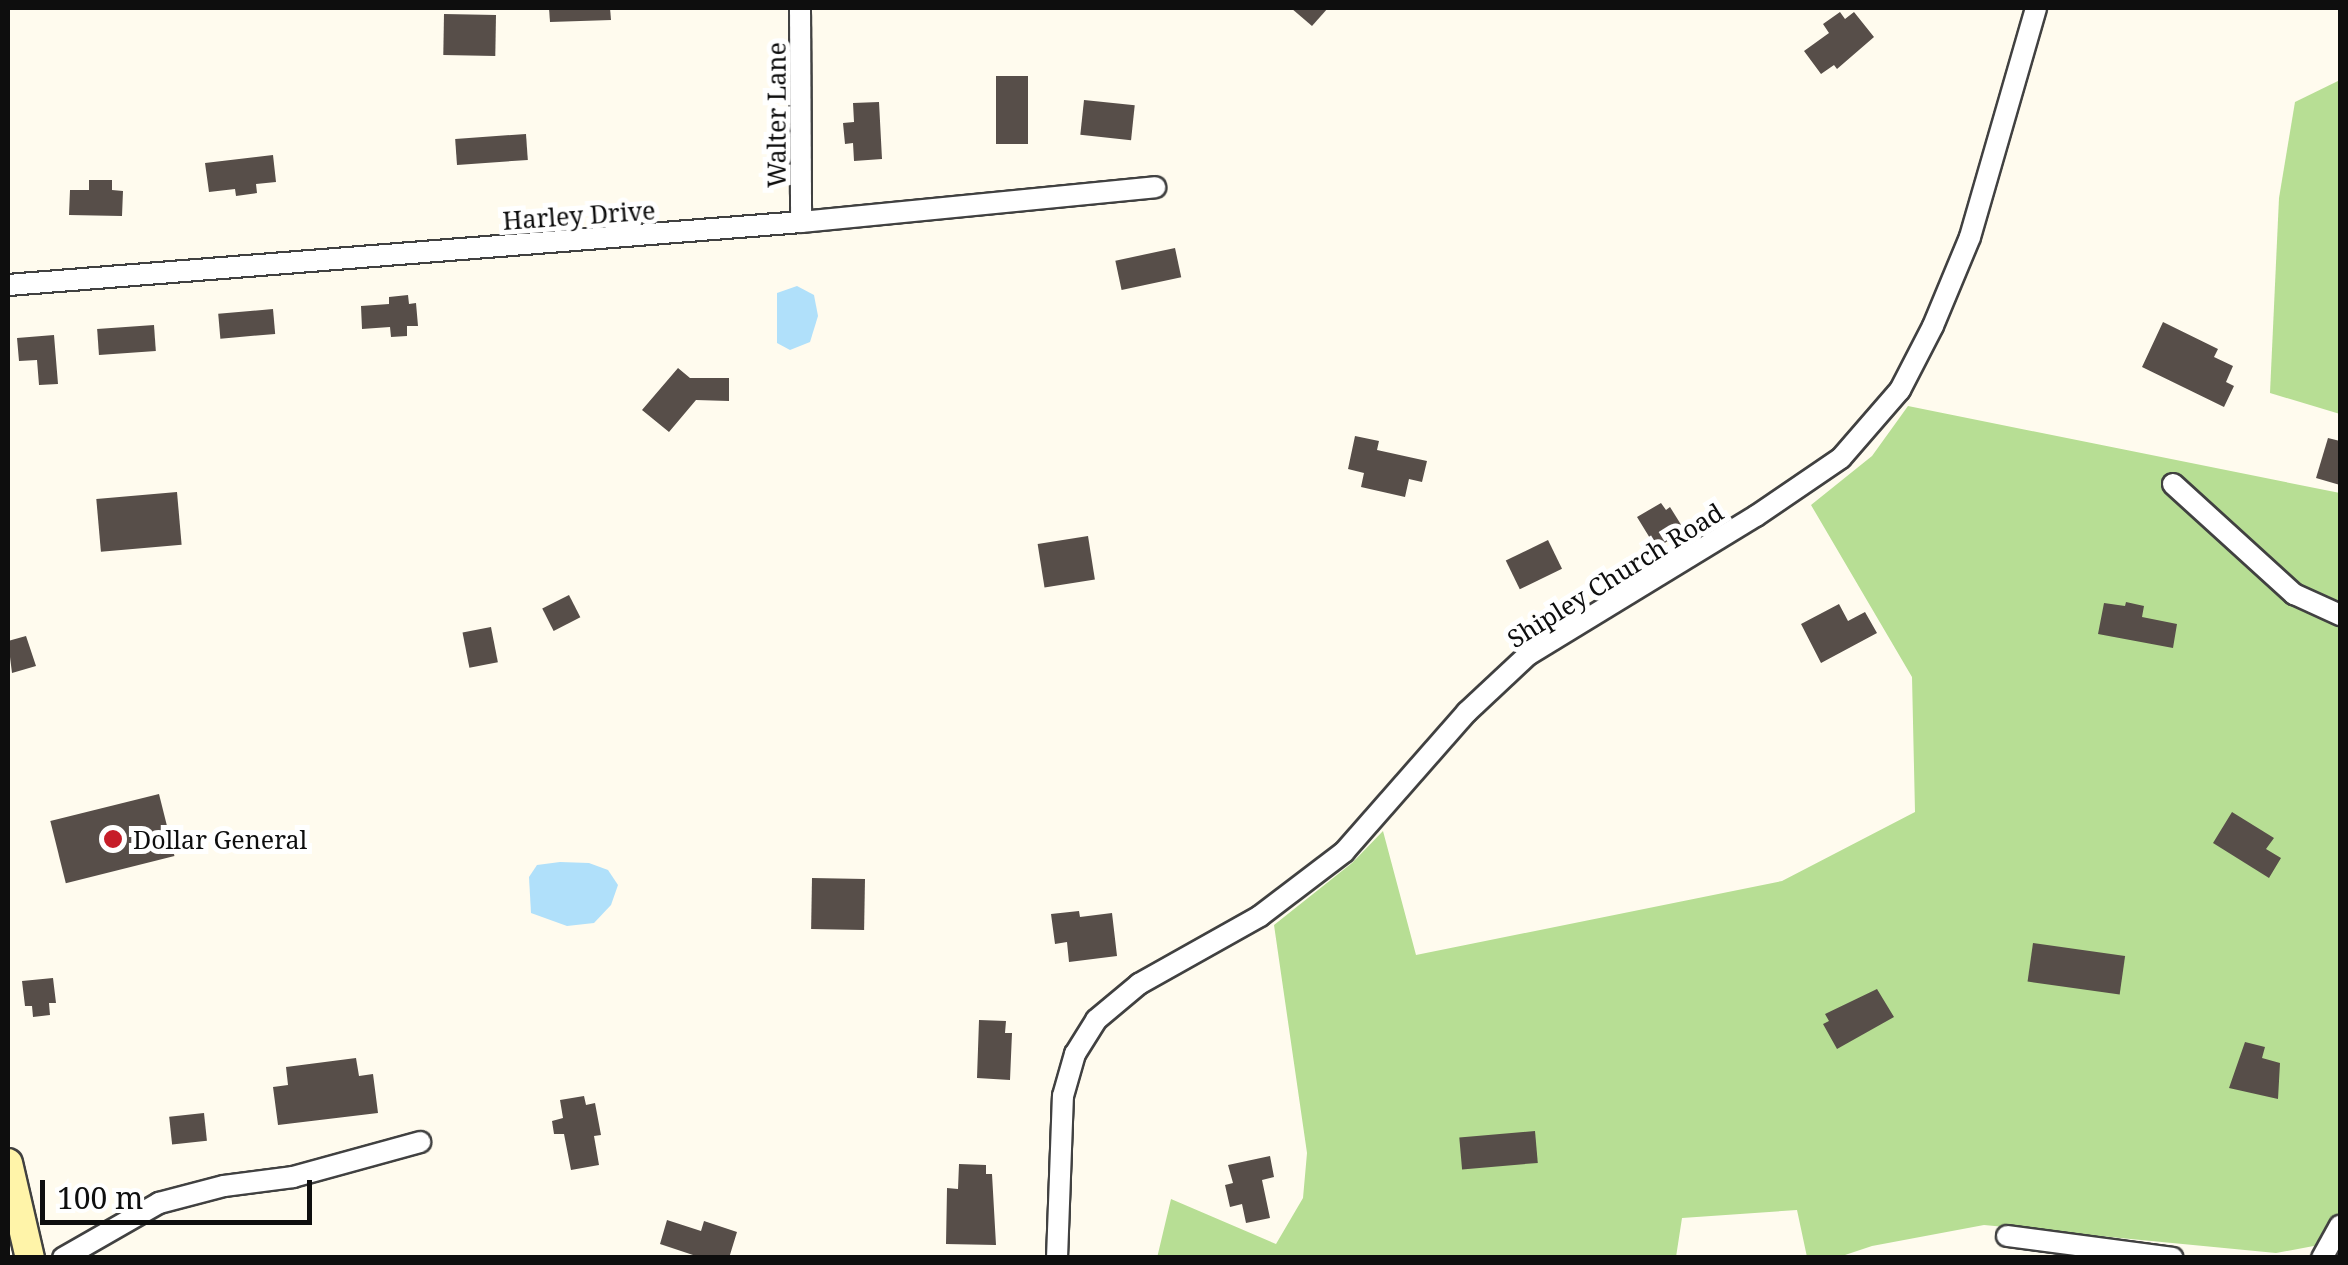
<!DOCTYPE html>
<html>
<head>
<meta charset="utf-8">
<style>
  body { margin:0 }
  #map { position:relative; width:2348px; height:1265px; overflow:hidden; background:#fffbee; font-family:"Noto Serif",serif }
  div>[style] { position:absolute }
  .forest>* { inset:0; background:#b7de94 }
  .water>* { inset:0; background:#b0e0fa }
  .building>* { inset:0; background:#574e49; transform-origin:0 0 }
  .roads { filter:drop-shadow(2px 0 #414141) drop-shadow(-2px 0 #414141) drop-shadow(0 2px #414141) drop-shadow(0 -2px #414141) }
  .street>* { height:20px; margin:-10px; padding:0 10px; transform-origin:10px; border-radius:10px; background:#fff }
  .secondary>* { height:28px; margin:-14px; padding:0 14px; transform-origin:14px; border-radius:14px; background:#fff4a9 }
  .dots>* { width:28px; height:28px; translate:-50% -50%; box-sizing:border-box; border:5px solid #fff; border-radius:50% }
  span { translate:-50% -50%; white-space:nowrap; text-align:center; line-height:1.15; -webkit-text-stroke:10px #fff; paint-order:stroke }
  .street-label { font-size:25px; color:#0e0e0e }
  .poi-label { font-size:25px; color:#0e0e0e }
  .left { translate:0 -50%; text-align:left }
  .frame { position:absolute; inset:0; border:10px solid #0e0e0e; pointer-events:none }
  .scale { position:absolute; left:40px; top:1180px; width:272px; height:45px; box-sizing:border-box; border:5px solid #0e0e0e; border-top:0; padding-left:12px; font-size:30px; line-height:35px; white-space:nowrap; color:#0e0e0e; -webkit-text-stroke:8px #fff; paint-order:stroke }
</style>
</head>
<body>
<div id="map">
  <div class="forest">
    <i style="clip-path:polygon(2340px 80px,2340px 414px,2270px 393px,2279px 198px,2295px 102px)"></i>
    <i style="clip-path:polygon(1908px 406px,2340px 493px,2340px 1241px,2276px 1253px,1984px 1225px,1872px 1246px,1839px 1257px,1807px 1257px,1797px 1210px,1682px 1218px,1676px 1257px,1157px 1258px,1171px 1199px,1276px 1244px,1303px 1198px,1307px 1153px,1274px 925px,1352px 863px,1383px 831px,1416px 955px,1782px 881px,1915px 812px,1912px 677px,1811px 505px,1872px 456px)"></i>
  </div>
  <div class="water">
    <i style="clip-path:polygon(797px 286px,814px 295px,818px 316px,810px 342px,790px 350px,777px 343px,777px 293px)"></i>
    <i style="clip-path:polygon(560px 862px,589px 863px,608px 870px,618px 885px,611px 905px,594px 923px,567px 926px,531px 913px,529px 877px,537px 865px)"></i>
  </div>
  <div class="building">
    <i style="clip-path:polygon(549px 8px,610px 8px,611px 20px,550px 22px)"></i>
    <i style="clip-path:polygon(1291px 8px,1328px 8px,1312px 26px)"></i>
    <i style="clip-path:polygon(1840px 12px,1845px 19px,1854px 12px,1874px 37px,1837px 69px,1834px 65px,1821px 74px,1804px 51px,1829px 33px,1823px 24px)"></i>
    <i style="left:444px;top:14px;width:52px;height:41px;rotate:1deg"></i>
    <i style="left:996px;top:76px;width:32px;height:68px"></i>
    <i style="left:1084px;top:100px;width:51px;height:35px;rotate:6deg"></i>
    <i style="clip-path:polygon(879px 102px,882px 159px,854px 161px,853px 143px,845px 144px,843px 123px,854px 122px,853px 103px)"></i>
    <i style="left:526px;top:134px;width:26px;height:71px;rotate:86deg"></i>
    <i style="clip-path:polygon(273px 155px,276px 182px,256px 184px,257px 193px,236px 196px,235px 189px,209px 192px,205px 163px)"></i>
    <i style="clip-path:polygon(89px 180px,112px 180px,112px 190px,123px 191px,122px 216px,69px 215px,70px 190px,89px 190px)"></i>
    <i style="left:1175px;top:248px;width:30px;height:61px;rotate:78deg"></i>
    <i style="clip-path:polygon(408px 295px,409px 304px,416px 303px,418px 326px,407px 326px,407px 336px,391px 337px,390px 327px,362px 329px,361px 306px,389px 304px,389px 297px)"></i>
    <i style="left:273px;top:309px;width:25px;height:55px;rotate:85deg"></i>
    <i style="clip-path:polygon(2163px 322px,2218px 349px,2214px 357px,2233px 366px,2226px 382px,2234px 386px,2224px 407px,2142px 367px)"></i>
    <i style="left:154px;top:325px;width:26px;height:57px;rotate:86deg"></i>
    <i style="clip-path:polygon(54px 335px,58px 384px,39px 385px,37px 360px,19px 361px,17px 338px)"></i>
    <i style="clip-path:polygon(678px 368px,690px 378px,729px 378px,729px 401px,696px 400px,669px 432px,642px 410px)"></i>
    <i style="clip-path:polygon(1355px 436px,1379px 441px,1377px 450px,1427px 461px,1422px 482px,1409px 479px,1405px 497px,1361px 487px,1364px 473px,1348px 469px)"></i>
    <i style="clip-path:polygon(2328px 438px,2340px 441px,2340px 485px,2316px 478px)"></i>
    <i style="left:177px;top:492px;width:53px;height:81px;rotate:85deg"></i>
    <i style="clip-path:polygon(1661px 503px,1666px 510px,1670px 507px,1685px 531px,1656px 548px,1637px 517px)"></i>
    <i style="left:1088px;top:536px;width:44px;height:51px;rotate:81deg"></i>
    <i style="left:1548px;top:540px;width:32px;height:47px;rotate:64deg"></i>
    <i style="left:569px;top:595px;width:25px;height:30px;rotate:63deg"></i>
    <i style="clip-path:polygon(2126px 602px,2144px 606px,2142px 617px,2177px 624px,2173px 648px,2098px 634px,2104px 603px,2125px 606px)"></i>
    <i style="clip-path:polygon(1839px 604px,1848px 621px,1865px 612px,1877px 633px,1821px 663px,1801px 624px)"></i>
    <i style="left:491px;top:627px;width:36px;height:29px;rotate:79deg"></i>
    <i style="clip-path:polygon(26px 636px,36px 666px,12px 673px,8px 641px)"></i>
    <i style="left:159px;top:794px;width:64px;height:112px;rotate:76deg"></i>
    <i style="clip-path:polygon(2232px 812px,2274px 838px,2266px 849px,2281px 858px,2269px 878px,2213px 843px)"></i>
    <i style="left:812px;top:878px;width:53px;height:51px;rotate:1deg"></i>
    <i style="clip-path:polygon(1079px 911px,1080px 917px,1112px 913px,1117px 956px,1069px 962px,1067px 942px,1055px 944px,1051px 914px)"></i>
    <i style="left:2033px;top:943px;width:93px;height:39px;rotate:8deg"></i>
    <i style="clip-path:polygon(53px 978px,56px 1003px,49px 1003px,50px 1015px,33px 1017px,32px 1006px,25px 1006px,22px 981px)"></i>
    <i style="clip-path:polygon(1877px 989px,1894px 1017px,1837px 1049px,1823px 1024px,1829px 1021px,1825px 1014px)"></i>
    <i style="clip-path:polygon(979px 1020px,1006px 1021px,1005px 1033px,1012px 1033px,1010px 1080px,977px 1078px)"></i>
    <i style="clip-path:polygon(2245px 1042px,2265px 1047px,2262px 1058px,2280px 1063px,2278px 1099px,2229px 1088px)"></i>
    <i style="clip-path:polygon(356px 1058px,359px 1076px,373px 1074px,378px 1113px,278px 1125px,273px 1087px,288px 1085px,286px 1067px)"></i>
    <i style="clip-path:polygon(584px 1096px,586px 1105px,595px 1103px,601px 1135px,594px 1136px,599px 1165px,571px 1170px,564px 1134px,554px 1134px,552px 1121px,563px 1118px,560px 1100px)"></i>
    <i style="left:204px;top:1113px;width:28px;height:35px;rotate:84deg"></i>
    <i style="left:1535px;top:1131px;width:32px;height:76px;rotate:85deg"></i>
    <i style="clip-path:polygon(1270px 1156px,1274px 1177px,1262px 1180px,1270px 1218px,1246px 1223px,1242px 1204px,1230px 1207px,1225px 1185px,1233px 1183px,1228px 1165px)"></i>
    <i style="clip-path:polygon(959px 1164px,986px 1165px,986px 1174px,992px 1174px,996px 1245px,946px 1244px,947px 1188px,958px 1189px)"></i>
    <i style="clip-path:polygon(667px 1220px,701px 1231px,704px 1221px,737px 1232px,729px 1258px,702px 1258px,660px 1244px)"></i>
  </div>
  <div class="roads">
    <div class="street">
      <i style="left:800px;top:8px;width:214px;rotate:89.7deg"></i>
      <i style="left:8px;top:285px;width:795px;rotate:-4.54deg"></i>
      <i style="left:801px;top:222px;width:356px;rotate:-5.6deg"></i>
      <i style="left:2173px;top:484px;width:164px;rotate:42.3deg"></i>
      <i style="left:2294px;top:594px;width:51px;rotate:24.5deg"></i>
      <i style="left:2007px;top:1236px;width:167px;rotate:7.5deg"></i>
      <i style="left:63px;top:1258px;width:111px;rotate:-29.8deg"></i>
      <i style="left:159px;top:1203px;width:67px;rotate:-14.7deg"></i>
      <i style="left:224px;top:1186px;width:70px;rotate:-7.4deg"></i>
      <i style="left:293px;top:1177px;width:132px;rotate:-15.4deg"></i>
      <i style="left:1057px;top:1258px;width:162px;rotate:-87.9deg"></i>
      <i style="left:1063px;top:1096px;width:44px;rotate:-74.1deg"></i>
      <i style="left:1075px;top:1054px;width:40px;rotate:-58deg"></i>
      <i style="left:1096px;top:1020px;width:56px;rotate:-39.9deg"></i>
      <i style="left:1139px;top:984px;width:139px;rotate:-29.3deg"></i>
      <i style="left:1260px;top:916px;width:106px;rotate:-37.3deg"></i>
      <i style="left:1344px;top:852px;width:186px;rotate:-48.7deg"></i>
      <i style="left:1467px;top:712px;width:83px;rotate:-43.1deg"></i>
      <i style="left:1528px;top:655px;width:267px;rotate:-31.4deg"></i>
      <i style="left:1756px;top:516px;width:103px;rotate:-34.3deg"></i>
      <i style="left:1841px;top:458px;width:90px;rotate:-49.1deg"></i>
      <i style="left:1900px;top:390px;width:72px;rotate:-62.7deg"></i>
      <i style="left:1933px;top:326px;width:96px;rotate:-67.4deg"></i>
      <i style="left:1970px;top:237px;width:238px;rotate:-73.9deg"></i>
      <i style="left:2322px;top:1258px;width:37px;rotate:-61deg"></i>
    </div>
    <div class="secondary">
      <i style="left:8px;top:1163px;width:98px;rotate:77deg"></i>
    </div>
  </div>
  <div class="dots">
    <i style="left:113px;top:839px;background:#c61d29"></i>
  </div>
  <div class="street-label">
    <span style="left:776px;top:115px;rotate:-90deg">Walter Lane</span>
    <span style="left:579px;top:215px;rotate:-4deg">Harley Drive</span>
    <span style="left:1615px;top:575px;rotate:-32deg">Shipley Church Road</span>
  </div>
  <div class="poi-label">
    <span class="left" style="left:133px;top:839px">Dollar General</span>
  </div>
  <div class="frame"></div>
  <div class="scale">100 m</div>
</div>
</body>
</html>
